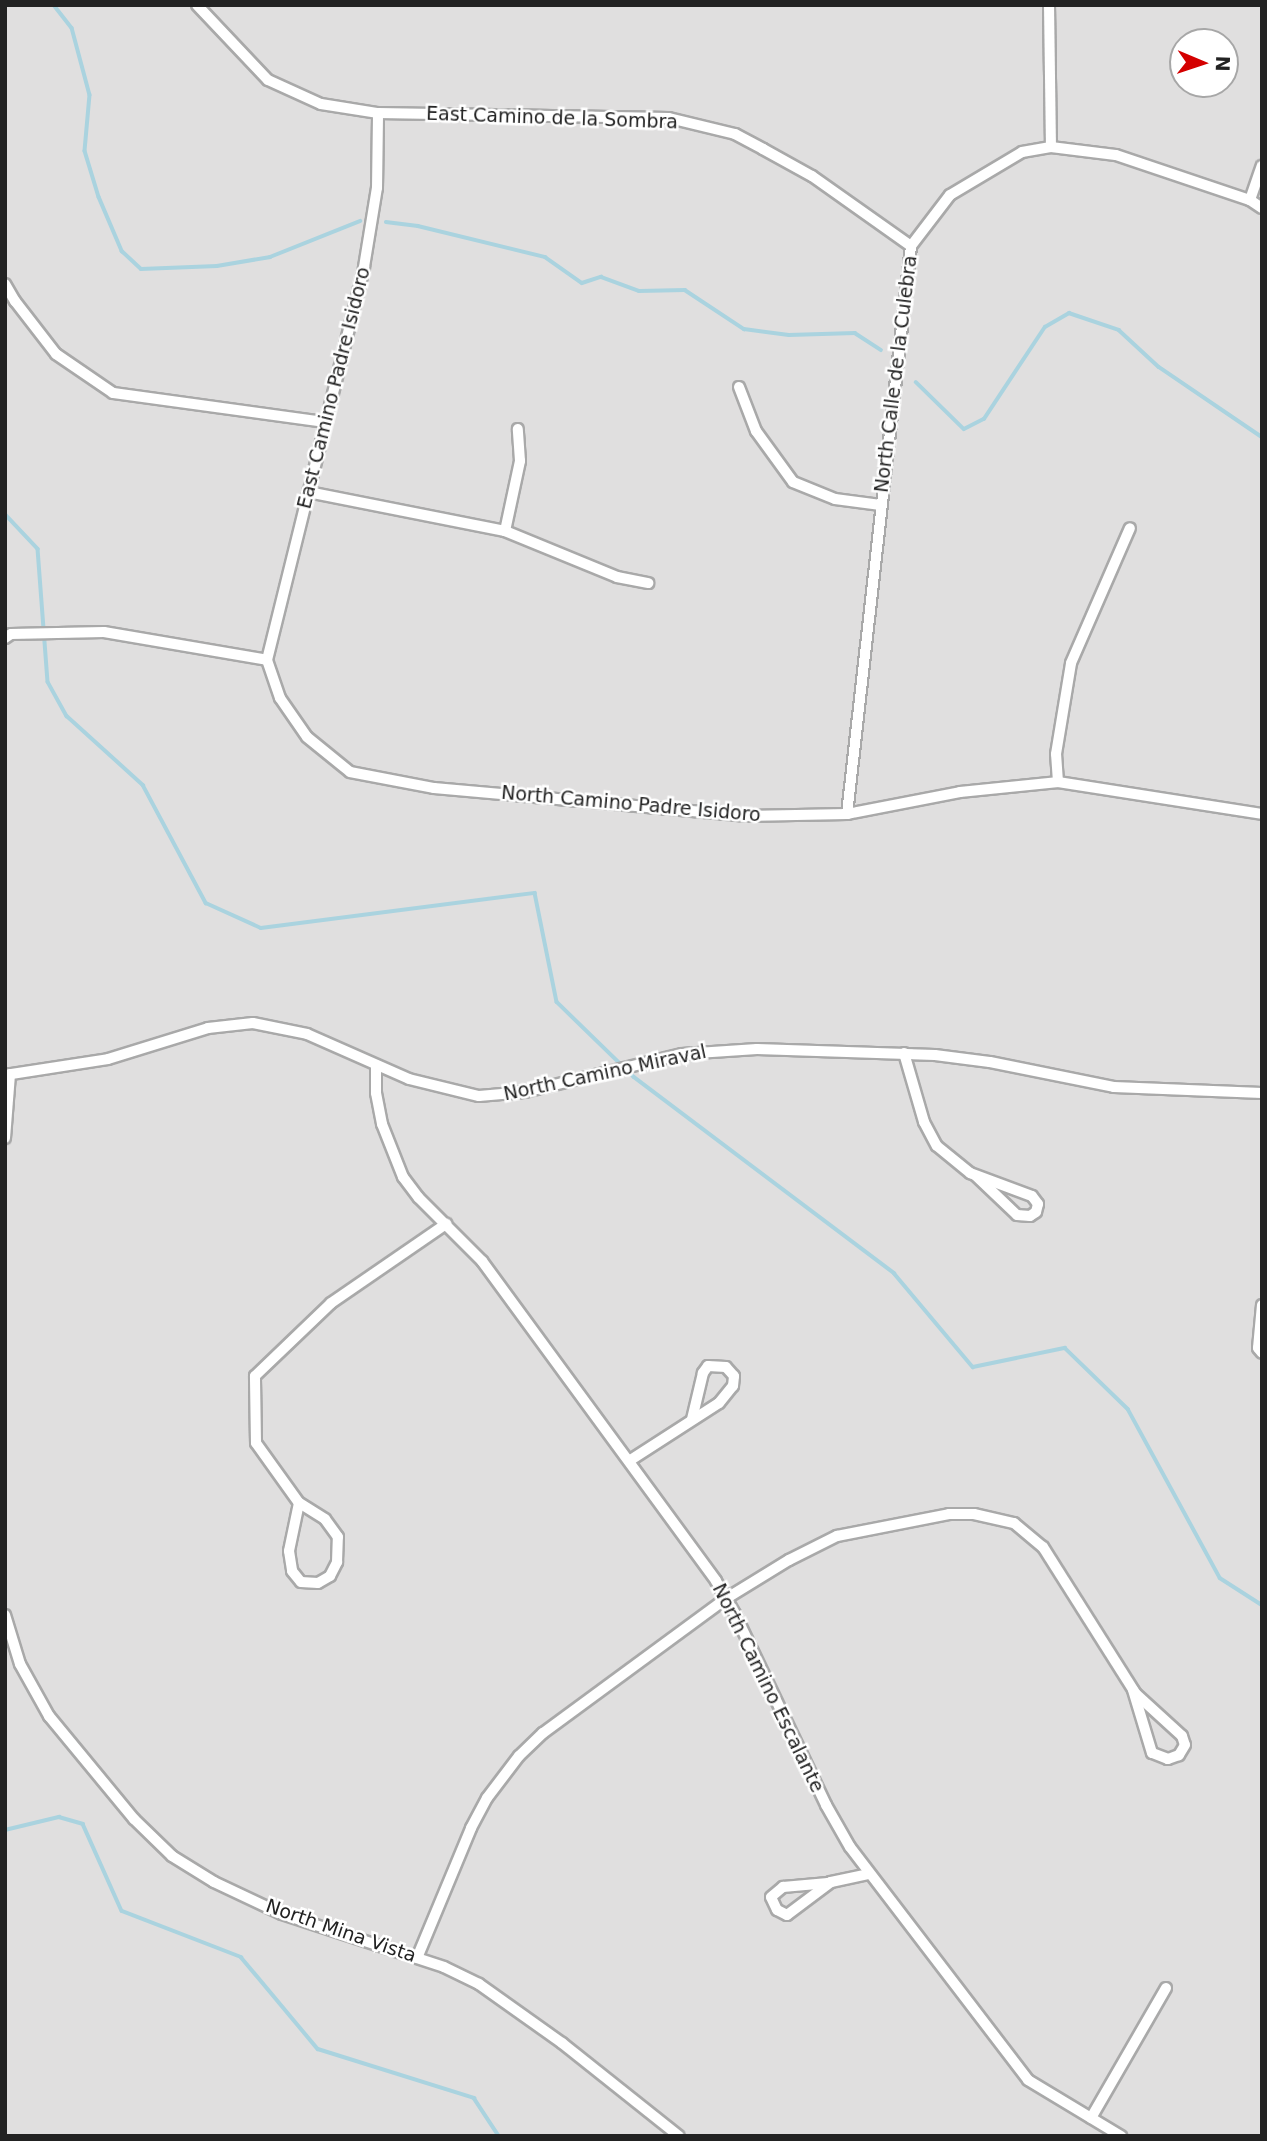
<!DOCTYPE html>
<html>
<head>
<meta charset="utf-8">
<style>
  body { margin:0 }
  #map { position:relative; width:1267px; height:2141px; overflow:hidden; background:#f2efe9; font-family:"DejaVu Sans",sans-serif }
  div>[style] { position:absolute }
  .residential>* { inset:0; background:#e0dfdf }
  .stream>* { height:3.5px; margin:-1.75px; padding:0 1.75px; transform-origin:1.75px; border-radius:1.75px; background:#aad3df }
  .roads { filter:drop-shadow(2px 0 #a9a9a9) drop-shadow(-2px 0 #a9a9a9) drop-shadow(0 2px #a9a9a9) drop-shadow(0 -2px #a9a9a9) }
  .street>* { height:10px; margin:-5px; padding:0 5px; transform-origin:5px; border-radius:5px; background:#fff }
  span { translate:-50% -50%; white-space:nowrap; text-align:center; line-height:1.15; -webkit-text-stroke:5px #fff; paint-order:stroke }
  .street-label { font-size:19px; color:#222 }
  .frame { position:absolute; inset:0; border:7px solid #222; pointer-events:none }
  .north { position:absolute; left:1169px; top:28px; width:70px; height:70px; box-sizing:border-box; background:#fff; border:2px solid #a7a7a7; border-radius:50%; rotate:92deg; font-size:19px; font-weight:700; line-height:28px; text-align:center; color:#222 }
  .north::after { content:''; display:block; margin:auto; width:24px; height:32px; background:#d40000; clip-path:polygon(50% 0,100% 100%,50% 72%,0 100%) }
</style>
</head>
<body>
<div id="map">
  <div class="residential">
    <i style="clip-path:polygon(evenodd,5px 5px,1262px 5px,1262px 2136px,5px 2136px,5px 5px,1183px 42px,1225px 42px,1225px 84px,1183px 84px,1183px 42px)"></i>
  </div>
  <div class="stream">
    <i style="left:54px;top:5px;width:29px;rotate:52deg"></i>
    <i style="left:72px;top:28px;width:69px;rotate:75deg"></i>
    <i style="left:90px;top:95px;width:56px;rotate:95.1deg"></i>
    <i style="left:85px;top:151px;width:48px;rotate:73.1deg"></i>
    <i style="left:99px;top:197px;width:59px;rotate:66.9deg"></i>
    <i style="left:122px;top:251px;width:26px;rotate:43deg"></i>
    <i style="left:141px;top:269px;width:76px;rotate:-2.3deg"></i>
    <i style="left:217px;top:266px;width:54px;rotate:-9.6deg"></i>
    <i style="left:270px;top:257px;width:97px;rotate:-21.8deg"></i>
    <i style="left:386px;top:222px;width:32px;rotate:7deg"></i>
    <i style="left:418px;top:226px;width:131px;rotate:13.7deg"></i>
    <i style="left:545px;top:257px;width:45px;rotate:35.1deg"></i>
    <i style="left:582px;top:283px;width:20px;rotate:-18deg"></i>
    <i style="left:601px;top:277px;width:40px;rotate:20.2deg"></i>
    <i style="left:639px;top:291px;width:46px;rotate:-1.2deg"></i>
    <i style="left:685px;top:290px;width:71px;rotate:33.5deg"></i>
    <i style="left:744px;top:329px;width:45px;rotate:7.6deg"></i>
    <i style="left:789px;top:335px;width:66px;rotate:-1.7deg"></i>
    <i style="left:855px;top:333px;width:31px;rotate:33deg"></i>
    <i style="left:916px;top:382px;width:67px;rotate:44.4deg"></i>
    <i style="left:964px;top:429px;width:22px;rotate:-27deg"></i>
    <i style="left:984px;top:419px;width:110px;rotate:-56.5deg"></i>
    <i style="left:1045px;top:327px;width:28px;rotate:-30deg"></i>
    <i style="left:1069px;top:313px;width:53px;rotate:18.8deg"></i>
    <i style="left:1119px;top:330px;width:54px;rotate:42.8deg"></i>
    <i style="left:1159px;top:367px;width:125px;rotate:34.2deg"></i>
    <i style="left:5px;top:514px;width:48px;rotate:46.7deg"></i>
    <i style="left:38px;top:549px;width:133px;rotate:85.7deg"></i>
    <i style="left:48px;top:682px;width:39px;rotate:61deg"></i>
    <i style="left:67px;top:716px;width:103px;rotate:42.2deg"></i>
    <i style="left:143px;top:785px;width:134px;rotate:61.9deg"></i>
    <i style="left:206px;top:903px;width:60px;rotate:24.4deg"></i>
    <i style="left:261px;top:928px;width:276px;rotate:-7.3deg"></i>
    <i style="left:535px;top:893px;width:111px;rotate:78.6deg"></i>
    <i style="left:557px;top:1002px;width:107px;rotate:44.2deg"></i>
    <i style="left:634px;top:1077px;width:326px;rotate:37deg"></i>
    <i style="left:894px;top:1273px;width:123px;rotate:50deg"></i>
    <i style="left:973px;top:1367px;width:94px;rotate:-11.7deg"></i>
    <i style="left:1065px;top:1348px;width:88px;rotate:44.1deg"></i>
    <i style="left:1128px;top:1409px;width:192px;rotate:61.4deg"></i>
    <i style="left:1220px;top:1578px;width:50px;rotate:32.7deg"></i>
    <i style="left:5px;top:1830px;width:56px;rotate:-13.5deg"></i>
    <i style="left:59px;top:1817px;width:25px;rotate:16deg"></i>
    <i style="left:83px;top:1824px;width:95px;rotate:65.9deg"></i>
    <i style="left:122px;top:1911px;width:128px;rotate:21.1deg"></i>
    <i style="left:241px;top:1957px;width:120px;rotate:50.1deg"></i>
    <i style="left:318px;top:2049px;width:164px;rotate:17.4deg"></i>
    <i style="left:474px;top:2098px;width:45px;rotate:56.7deg"></i>
  </div>
  <div class="roads">
    <div class="street">
      <i style="left:197px;top:5px;width:103px;rotate:46.6deg"></i>
      <i style="left:268px;top:80px;width:58px;rotate:24.4deg"></i>
      <i style="left:321px;top:104px;width:58px;rotate:9deg"></i>
      <i style="left:378px;top:113px;width:291px;rotate:1deg"></i>
      <i style="left:669px;top:118px;width:68px;rotate:13.6deg"></i>
      <i style="left:735px;top:134px;width:32px;rotate:28deg"></i>
      <i style="left:763px;top:149px;width:56px;rotate:28.9deg"></i>
      <i style="left:812px;top:176px;width:121px;rotate:35.3deg"></i>
      <i style="left:1049px;top:5px;width:142px;rotate:89.2deg"></i>
      <i style="left:1250px;top:200px;width:36px;rotate:-71deg"></i>
      <i style="left:5px;top:284px;width:20px;rotate:60deg"></i>
      <i style="left:15px;top:301px;width:67px;rotate:52.3deg"></i>
      <i style="left:56px;top:354px;width:69px;rotate:34.4deg"></i>
      <i style="left:113px;top:393px;width:213px;rotate:7.8deg"></i>
      <i style="left:739px;top:387px;width:47px;rotate:68.9deg"></i>
      <i style="left:756px;top:431px;width:63px;rotate:54deg"></i>
      <i style="left:793px;top:482px;width:45px;rotate:22deg"></i>
      <i style="left:835px;top:499px;width:46px;rotate:7.4deg"></i>
      <i style="left:308px;top:492px;width:201px;rotate:11.2deg"></i>
      <i style="left:505px;top:531px;width:121px;rotate:22.3deg"></i>
      <i style="left:617px;top:577px;width:32px;rotate:11deg"></i>
      <i style="left:505px;top:531px;width:72px;rotate:-77.9deg"></i>
      <i style="left:520px;top:461px;width:32px;rotate:-94deg"></i>
      <i style="left:5px;top:638px;width:7px;rotate:-34deg"></i>
      <i style="left:11px;top:634px;width:93px;rotate:-1.2deg"></i>
      <i style="left:104px;top:632px;width:165px;rotate:9.7deg"></i>
      <i style="left:267px;top:660px;width:40px;rotate:71.1deg"></i>
      <i style="left:280px;top:698px;width:47px;rotate:55.3deg"></i>
      <i style="left:307px;top:737px;width:55px;rotate:39.1deg"></i>
      <i style="left:350px;top:772px;width:86px;rotate:10.8deg"></i>
      <i style="left:434px;top:788px;width:312px;rotate:5.1deg"></i>
      <i style="left:745px;top:816px;width:102px;rotate:-1.1deg"></i>
      <i style="left:847px;top:814px;width:115px;rotate:-11deg"></i>
      <i style="left:960px;top:792px;width:99px;rotate:-5.8deg"></i>
      <i style="left:1058px;top:782px;width:206px;rotate:8.9deg"></i>
      <i style="left:267px;top:660px;width:405px;rotate:-76.1deg"></i>
      <i style="left:364px;top:267px;width:80px;rotate:-80.7deg"></i>
      <i style="left:377px;top:188px;width:75px;rotate:-89.2deg"></i>
      <i style="left:1058px;top:782px;width:28px;rotate:-94deg"></i>
      <i style="left:1056px;top:754px;width:92px;rotate:-80.6deg"></i>
      <i style="left:1071px;top:663px;width:147px;rotate:-66.4deg"></i>
      <i style="left:847px;top:814px;width:572px;rotate:-83.57deg"></i>
      <i style="left:911px;top:246px;width:64px;rotate:-52.6deg"></i>
      <i style="left:950px;top:195px;width:84px;rotate:-30.8deg"></i>
      <i style="left:1022px;top:152px;width:29px;rotate:-10deg"></i>
      <i style="left:1051px;top:147px;width:65px;rotate:7deg"></i>
      <i style="left:1116px;top:155px;width:141px;rotate:18.6deg"></i>
      <i style="left:1250px;top:200px;width:14px;rotate:34deg"></i>
      <i style="left:904px;top:1053px;width:72px;rotate:73.8deg"></i>
      <i style="left:924px;top:1122px;width:27px;rotate:62deg"></i>
      <i style="left:937px;top:1146px;width:43px;rotate:39.3deg"></i>
      <i style="left:970px;top:1173px;width:66px;rotate:20.4deg"></i>
      <i style="left:1032px;top:1196px;width:10px;rotate:53deg"></i>
      <i style="left:1038px;top:1204px;width:8px;rotate:104deg"></i>
      <i style="left:1036px;top:1212px;width:7px;rotate:146deg"></i>
      <i style="left:1030px;top:1216px;width:13px;rotate:-176deg"></i>
      <i style="left:1017px;top:1215px;width:57px;rotate:-136.4deg"></i>
      <i style="left:376px;top:1065px;width:28px;rotate:90deg"></i>
      <i style="left:376px;top:1093px;width:32px;rotate:79deg"></i>
      <i style="left:382px;top:1124px;width:57px;rotate:68.4deg"></i>
      <i style="left:403px;top:1177px;width:26px;rotate:53deg"></i>
      <i style="left:419px;top:1198px;width:89px;rotate:45deg"></i>
      <i style="left:482px;top:1261px;width:396px;rotate:53.8deg"></i>
      <i style="left:716px;top:1581px;width:38px;rotate:60deg"></i>
      <i style="left:735px;top:1614px;width:212px;rotate:64.5deg"></i>
      <i style="left:826px;top:1805px;width:48px;rotate:60.3deg"></i>
      <i style="left:850px;top:1847px;width:293px;rotate:52.6deg"></i>
      <i style="left:1028px;top:2080px;width:109px;rotate:31.1deg"></i>
      <i style="left:5px;top:1075px;width:104px;rotate:-8.8deg"></i>
      <i style="left:108px;top:1059px;width:105px;rotate:-17.2deg"></i>
      <i style="left:208px;top:1028px;width:45px;rotate:-6.3deg"></i>
      <i style="left:253px;top:1023px;width:55px;rotate:11.5deg"></i>
      <i style="left:307px;top:1034px;width:111px;rotate:23.8deg"></i>
      <i style="left:409px;top:1079px;width:72px;rotate:13.7deg"></i>
      <i style="left:479px;top:1096px;width:46px;rotate:-5deg"></i>
      <i style="left:525px;top:1092px;width:162px;rotate:-13.6deg"></i>
      <i style="left:682px;top:1054px;width:75px;rotate:-3.8deg"></i>
      <i style="left:757px;top:1049px;width:178px;rotate:1.9deg"></i>
      <i style="left:935px;top:1055px;width:55px;rotate:7.3deg"></i>
      <i style="left:990px;top:1062px;width:126px;rotate:11.4deg"></i>
      <i style="left:1114px;top:1087px;width:148px;rotate:2.3deg"></i>
      <i style="left:5px;top:1138px;width:64px;rotate:-85.5deg"></i>
      <i style="left:1262px;top:1305px;width:43px;rotate:95.3deg"></i>
      <i style="left:1258px;top:1348px;width:6px;rotate:51deg"></i>
      <i style="left:629px;top:1461px;width:107px;rotate:-32.8deg"></i>
      <i style="left:719px;top:1403px;width:22px;rotate:-51deg"></i>
      <i style="left:733px;top:1386px;width:10px;rotate:-84deg"></i>
      <i style="left:734px;top:1376px;width:12px;rotate:-132deg"></i>
      <i style="left:726px;top:1367px;width:18px;rotate:-177deg"></i>
      <i style="left:708px;top:1366px;width:9px;rotate:126deg"></i>
      <i style="left:703px;top:1373px;width:47px;rotate:103.4deg"></i>
      <i style="left:299px;top:1503px;width:49px;rotate:101.8deg"></i>
      <i style="left:289px;top:1551px;width:20px;rotate:81deg"></i>
      <i style="left:292px;top:1571px;width:14px;rotate:51deg"></i>
      <i style="left:301px;top:1582px;width:17px;rotate:3deg"></i>
      <i style="left:318px;top:1583px;width:14px;rotate:-30deg"></i>
      <i style="left:330px;top:1576px;width:16px;rotate:-63deg"></i>
      <i style="left:337px;top:1562px;width:25px;rotate:-88deg"></i>
      <i style="left:338px;top:1537px;width:22px;rotate:-126deg"></i>
      <i style="left:325px;top:1519px;width:31px;rotate:-148deg"></i>
      <i style="left:299px;top:1503px;width:74px;rotate:-125.6deg"></i>
      <i style="left:256px;top:1443px;width:67px;rotate:-90.9deg"></i>
      <i style="left:255px;top:1376px;width:105px;rotate:-43.8deg"></i>
      <i style="left:331px;top:1303px;width:140px;rotate:-34.5deg"></i>
      <i style="left:5px;top:1615px;width:51px;rotate:73deg"></i>
      <i style="left:20px;top:1664px;width:60px;rotate:60.9deg"></i>
      <i style="left:49px;top:1716px;width:134px;rotate:50.5deg"></i>
      <i style="left:134px;top:1819px;width:53px;rotate:44.2deg"></i>
      <i style="left:172px;top:1856px;width:49px;rotate:31.8deg"></i>
      <i style="left:214px;top:1882px;width:75px;rotate:25.2deg"></i>
      <i style="left:282px;top:1914px;width:170px;rotate:18.1deg"></i>
      <i style="left:444px;top:1967px;width:39px;rotate:26deg"></i>
      <i style="left:479px;top:1984px;width:102px;rotate:35.4deg"></i>
      <i style="left:562px;top:2043px;width:149px;rotate:38.5deg"></i>
      <i style="left:831px;top:1882px;width:55px;rotate:143.1deg"></i>
      <i style="left:787px;top:1915px;width:11px;rotate:-153deg"></i>
      <i style="left:777px;top:1910px;width:14px;rotate:-115deg"></i>
      <i style="left:771px;top:1897px;width:16px;rotate:-40deg"></i>
      <i style="left:783px;top:1887px;width:45px;rotate:-5.1deg"></i>
      <i style="left:828px;top:1883px;width:3px;rotate:-18deg"></i>
      <i style="left:831px;top:1882px;width:39px;rotate:-12deg"></i>
      <i style="left:417px;top:1958px;width:141px;rotate:-67.4deg"></i>
      <i style="left:471px;top:1828px;width:34px;rotate:-62deg"></i>
      <i style="left:487px;top:1798px;width:53px;rotate:-52.7deg"></i>
      <i style="left:519px;top:1756px;width:33px;rotate:-44deg"></i>
      <i style="left:543px;top:1733px;width:228px;rotate:-36.3deg"></i>
      <i style="left:727px;top:1598px;width:73px;rotate:-31.5deg"></i>
      <i style="left:789px;top:1560px;width:54px;rotate:-26.6deg"></i>
      <i style="left:837px;top:1536px;width:114px;rotate:-11.1deg"></i>
      <i style="left:949px;top:1514px;width:25px"></i>
      <i style="left:974px;top:1514px;width:41px;rotate:12.7deg"></i>
      <i style="left:1014px;top:1523px;width:38px;rotate:40deg"></i>
      <i style="left:1043px;top:1547px;width:174px;rotate:57.7deg"></i>
      <i style="left:1136px;top:1694px;width:62px;rotate:42.4deg"></i>
      <i style="left:1182px;top:1736px;width:9px;rotate:72deg"></i>
      <i style="left:1185px;top:1745px;width:12px;rotate:121deg"></i>
      <i style="left:1179px;top:1755px;width:12px;rotate:160deg"></i>
      <i style="left:1168px;top:1759px;width:17px;rotate:-159deg"></i>
      <i style="left:1152px;top:1753px;width:66px;rotate:-106.8deg"></i>
      <i style="left:1091px;top:2118px;width:150px;rotate:-60deg"></i>
    </div>
  </div>
  <div class="street-label">
    <span style="left:552px;top:118px;rotate:2deg">East Camino de la Sombra</span>
    <span style="left:896px;top:374px;rotate:-83deg">North Calle de la Culebra</span>
    <span style="left:334px;top:388px;rotate:-76deg">East Camino Padre Isidoro</span>
    <span style="left:631px;top:804px;rotate:5deg">North Camino Padre Isidoro</span>
    <span style="left:605px;top:1073px;rotate:-12deg">North Camino Miraval</span>
    <span style="left:768px;top:1688px;rotate:64deg">North Camino Escalante</span>
    <span style="left:341px;top:1931px;rotate:19deg">North Mina Vista</span>
  </div>
  <div class="frame"></div>
  <div class="north">N</div>
</div>
</body>
</html>
